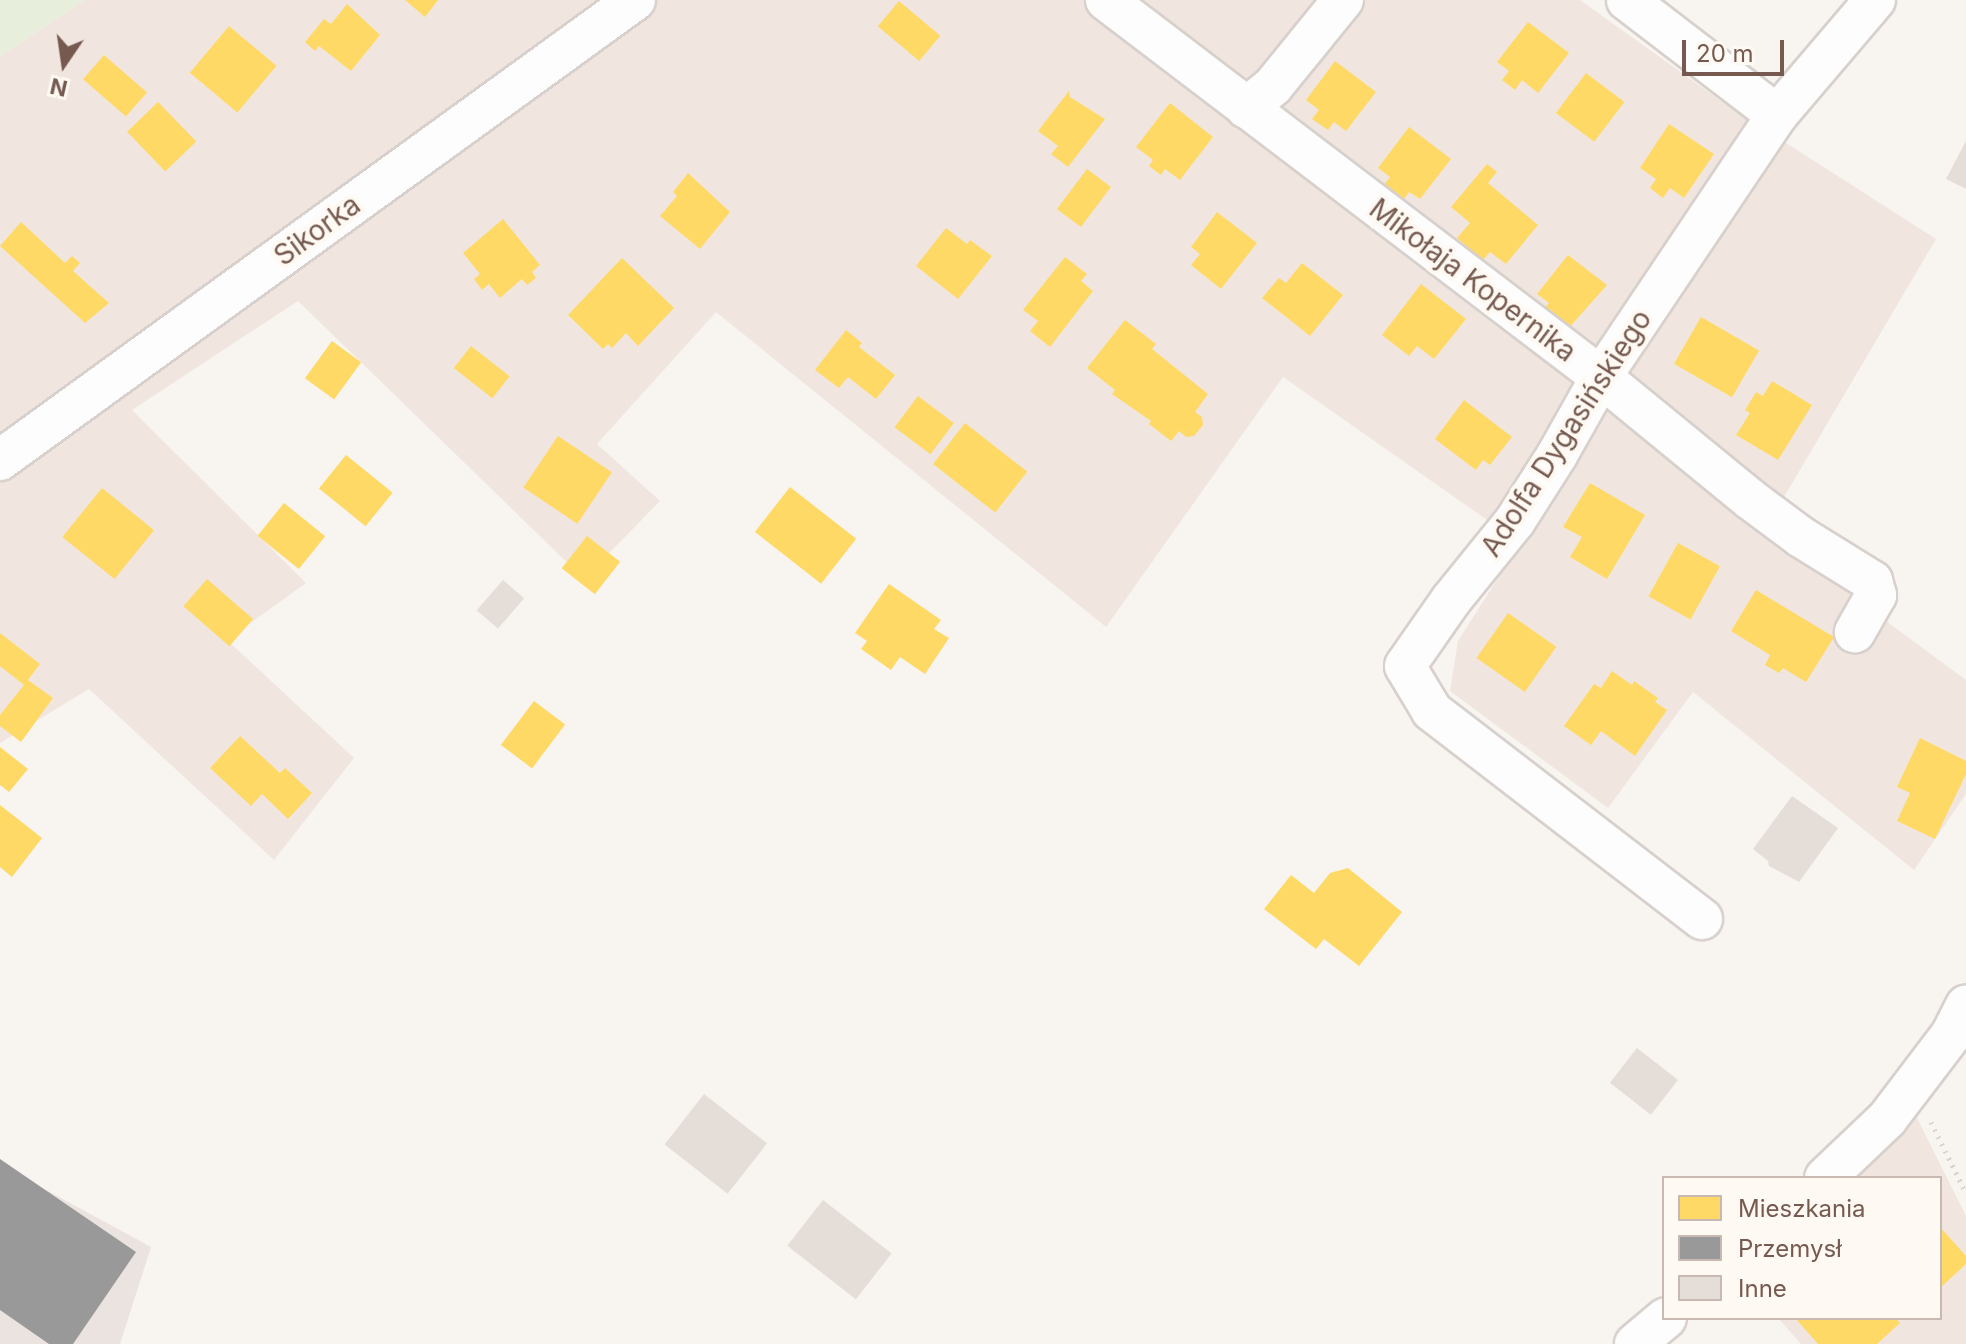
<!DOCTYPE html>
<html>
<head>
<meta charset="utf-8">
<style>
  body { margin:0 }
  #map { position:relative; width:1966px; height:1344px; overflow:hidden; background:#f8f4f0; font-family:Inter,sans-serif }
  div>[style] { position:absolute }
  .residential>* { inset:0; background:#f0e6df }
  .industrial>* { inset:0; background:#eae3df }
  .green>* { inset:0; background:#e8eedc }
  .homes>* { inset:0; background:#ffd966; transform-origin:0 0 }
  .industry>* { inset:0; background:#999 }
  .building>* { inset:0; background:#e5ddd7; transform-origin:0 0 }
  .path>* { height:5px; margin-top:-2.5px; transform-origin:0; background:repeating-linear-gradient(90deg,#dad3d1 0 2px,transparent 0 8px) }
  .roads { filter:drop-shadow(2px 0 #d7d0cc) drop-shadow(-2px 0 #d7d0cc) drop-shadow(0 2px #d7d0cc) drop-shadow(0 -2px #d7d0cc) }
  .minor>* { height:40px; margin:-20px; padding:0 20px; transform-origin:20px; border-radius:20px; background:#fefdfd }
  span { translate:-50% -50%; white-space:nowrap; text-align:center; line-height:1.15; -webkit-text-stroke:8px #fef9f3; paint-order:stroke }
  .street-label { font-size:28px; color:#765a50 }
  .legend { position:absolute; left:1662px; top:1176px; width:280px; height:144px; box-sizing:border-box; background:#fef9f3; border:2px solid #c8b9b2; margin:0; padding:10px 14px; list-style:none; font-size:24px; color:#765a50 }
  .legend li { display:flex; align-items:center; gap:16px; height:40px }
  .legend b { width:40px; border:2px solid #c8b9b2 }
  .north { position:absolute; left:24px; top:24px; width:80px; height:80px; -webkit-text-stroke:6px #fef9f3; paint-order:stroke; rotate:193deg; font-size:22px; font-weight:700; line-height:32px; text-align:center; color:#765a50 }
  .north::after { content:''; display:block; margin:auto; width:28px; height:36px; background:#765a50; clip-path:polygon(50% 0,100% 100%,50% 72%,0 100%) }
  .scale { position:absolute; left:1682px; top:40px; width:102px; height:36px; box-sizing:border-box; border:4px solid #765a50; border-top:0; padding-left:10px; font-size:24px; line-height:28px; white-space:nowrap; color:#765a50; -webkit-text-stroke:6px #fef9f3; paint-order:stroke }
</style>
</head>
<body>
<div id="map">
  <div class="residential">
    <i style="clip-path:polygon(84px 0,1580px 0,1724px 103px,1936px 239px,1764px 531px,1966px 680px,1966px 794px,1914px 870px,1693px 692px,1608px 808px,1450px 691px,1458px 641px,1520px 543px,1283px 377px,1106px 627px,716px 312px,597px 444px,660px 501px,584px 579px,298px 301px,132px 410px,306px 583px,227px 640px,354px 758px,274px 860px,89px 689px,0 743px,0 56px)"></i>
    <i style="clip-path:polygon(1913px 1110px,1966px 1216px,1966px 1344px,1801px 1344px,1778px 1318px,1940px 1318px,1940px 1178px,1856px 1178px)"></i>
  </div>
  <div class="industrial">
    <i style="clip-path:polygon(0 1165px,151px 1247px,120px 1344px,0 1344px)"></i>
  </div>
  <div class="green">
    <i style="clip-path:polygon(0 0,84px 0,0 56px)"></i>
  </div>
  <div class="homes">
    <i style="clip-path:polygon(405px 0,438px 0,425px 17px)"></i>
    <i style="left:899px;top:1px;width:54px;height:33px;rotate:40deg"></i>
    <i style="clip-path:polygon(347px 4px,380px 35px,351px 71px,319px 46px,315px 51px,305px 42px,324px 19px,331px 24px)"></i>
    <i style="clip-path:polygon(1528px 22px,1569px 53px,1538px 93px,1522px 80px,1515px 90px,1502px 80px,1509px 71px,1497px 62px)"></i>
    <i style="left:229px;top:26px;width:62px;height:61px;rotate:40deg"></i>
    <i style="left:104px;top:55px;width:57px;height:32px;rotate:41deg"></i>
    <i style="clip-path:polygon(1335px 61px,1376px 92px,1346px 131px,1334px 122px,1328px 130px,1312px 119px,1319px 110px,1306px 100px)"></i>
    <i style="left:1586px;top:73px;width:48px;height:50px;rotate:37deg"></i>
    <i style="clip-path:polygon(1069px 91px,1070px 97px,1105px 119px,1068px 167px,1051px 154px,1058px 146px,1038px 131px)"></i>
    <i style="left:158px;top:102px;width:55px;height:43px;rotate:46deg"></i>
    <i style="clip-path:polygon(1170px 103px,1213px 137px,1180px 180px,1165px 169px,1161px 175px,1149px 166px,1153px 160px,1136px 147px)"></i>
    <i style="clip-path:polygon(1669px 124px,1714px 154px,1684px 198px,1670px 188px,1663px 198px,1650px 188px,1656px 179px,1640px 168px)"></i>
    <i style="clip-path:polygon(1409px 127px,1451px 159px,1420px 199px,1409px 192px,1403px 201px,1383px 186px,1390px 177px,1378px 168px)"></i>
    <i style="clip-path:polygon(1487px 164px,1497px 172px,1488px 183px,1538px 225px,1506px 264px,1490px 252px,1483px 260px,1457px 238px,1470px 223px,1451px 207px)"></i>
    <i style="left:1087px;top:169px;width:30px;height:50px;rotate:37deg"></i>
    <i style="clip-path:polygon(688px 173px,730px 212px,700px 249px,660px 216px,677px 196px,673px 192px)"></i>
    <i style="clip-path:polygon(1217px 212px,1257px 243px,1221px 289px,1191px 265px,1200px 254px,1191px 247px)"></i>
    <i style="clip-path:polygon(503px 219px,540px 265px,532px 272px,536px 278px,527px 285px,522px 279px,500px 298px,489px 284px,482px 290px,474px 279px,480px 274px,463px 253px)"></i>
    <i style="clip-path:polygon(21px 222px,65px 263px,72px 256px,80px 263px,73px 271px,109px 303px,85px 323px,0 246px)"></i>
    <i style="clip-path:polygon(946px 228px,967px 244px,970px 240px,992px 256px,958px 299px,916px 266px)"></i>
    <i style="clip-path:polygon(1568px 255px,1607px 285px,1567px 330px,1542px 311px,1549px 303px,1537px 294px)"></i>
    <i style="clip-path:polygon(1065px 257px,1087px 274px,1081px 281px,1093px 291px,1050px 347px,1030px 331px,1038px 321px,1023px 310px)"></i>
    <i style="clip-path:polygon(622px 258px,674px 308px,638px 346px,626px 333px,612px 348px,608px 344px,603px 349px,568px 315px)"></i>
    <i style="clip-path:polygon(1302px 263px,1343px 295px,1310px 336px,1262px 298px,1279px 278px,1286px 283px)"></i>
    <i style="clip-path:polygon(1421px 284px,1466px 319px,1434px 359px,1417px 346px,1409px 356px,1382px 335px)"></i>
    <i style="left:1701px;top:317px;width:67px;height:54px;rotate:30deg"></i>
    <i style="clip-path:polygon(1125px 320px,1156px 344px,1152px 349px,1208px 394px,1195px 412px,1202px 417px,1203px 425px,1194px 436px,1186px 437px,1179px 431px,1171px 441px,1149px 424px,1151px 421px,1112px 394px,1115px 390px,1087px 368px)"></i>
    <i style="clip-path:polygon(846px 330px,862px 343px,859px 347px,895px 375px,876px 399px,848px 377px,839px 388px,815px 370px)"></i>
    <i style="left:332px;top:341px;width:36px;height:46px;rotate:36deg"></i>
    <i style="left:471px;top:346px;width:49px;height:28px;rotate:38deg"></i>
    <i style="clip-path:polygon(1772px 381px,1812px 405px,1778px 460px,1736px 435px,1750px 413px,1745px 410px,1756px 392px,1763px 396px)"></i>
    <i style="left:918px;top:396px;width:45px;height:39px;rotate:37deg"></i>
    <i style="clip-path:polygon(1464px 400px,1512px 437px,1490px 465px,1483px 460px,1476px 470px,1435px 439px)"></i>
    <i style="left:965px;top:423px;width:79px;height:52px;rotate:38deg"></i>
    <i style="left:558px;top:436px;width:65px;height:62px;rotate:34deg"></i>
    <i style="left:346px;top:455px;width:60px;height:43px;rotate:39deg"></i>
    <i style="clip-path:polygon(1590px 483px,1645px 515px,1607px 579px,1570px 557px,1582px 537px,1563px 527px)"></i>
    <i style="left:790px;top:487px;width:84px;height:57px;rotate:38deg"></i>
    <i style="left:102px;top:488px;width:67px;height:63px;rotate:39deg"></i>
    <i style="left:284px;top:503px;width:53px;height:42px;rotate:39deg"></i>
    <i style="left:587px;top:536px;width:42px;height:41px;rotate:38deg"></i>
    <i style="left:1678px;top:543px;width:48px;height:61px;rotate:29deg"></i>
    <i style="left:207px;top:579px;width:61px;height:36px;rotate:41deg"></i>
    <i style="clip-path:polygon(889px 584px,941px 620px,934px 629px,949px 638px,925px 674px,900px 657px,891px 670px,861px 649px,867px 641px,855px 633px)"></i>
    <i style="clip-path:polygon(1756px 590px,1834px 637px,1806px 682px,1783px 668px,1779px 673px,1765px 665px,1770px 655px,1731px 631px)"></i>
    <i style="left:1508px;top:613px;width:59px;height:55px;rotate:35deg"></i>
    <i style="clip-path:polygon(0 633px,40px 664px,28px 680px,53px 698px,21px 742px,0 726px,0 715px,24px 685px,0 666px)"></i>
    <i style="clip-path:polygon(1612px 671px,1632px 685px,1634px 681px,1658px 698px,1655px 702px,1667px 710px,1635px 756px,1601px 731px,1591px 745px,1564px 726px,1594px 684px,1601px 688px)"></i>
    <i style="left:534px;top:701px;width:39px;height:55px;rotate:37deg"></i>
    <i style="clip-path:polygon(240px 736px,280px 773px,285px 768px,312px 793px,288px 819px,262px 794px,251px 806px,210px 768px)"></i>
    <i style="clip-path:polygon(1920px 738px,1966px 761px,1966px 774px,1935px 839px,1897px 821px,1910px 793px,1897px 787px)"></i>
    <i style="clip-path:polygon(0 747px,28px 769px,9px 792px,0 785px)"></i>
    <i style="clip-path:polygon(0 805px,42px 838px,12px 877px,0 867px)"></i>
    <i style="clip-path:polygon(1348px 868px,1402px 912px,1359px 966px,1324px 939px,1316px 949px,1264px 909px,1291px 875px,1314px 893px,1330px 873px)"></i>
    <i style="clip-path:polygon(1940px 1227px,1966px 1256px,1966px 1264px,1940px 1288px)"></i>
    <i style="clip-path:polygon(1795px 1318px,1895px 1318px,1900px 1323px,1877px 1344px,1818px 1344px)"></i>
  </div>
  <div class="industry">
    <i style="clip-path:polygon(0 1159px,136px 1252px,73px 1344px,49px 1344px,0 1310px)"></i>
  </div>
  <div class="building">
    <i style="clip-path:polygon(1966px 141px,1966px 189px,1946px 179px)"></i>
    <i style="left:503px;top:580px;width:28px;height:40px;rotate:41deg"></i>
    <i style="clip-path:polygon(1792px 796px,1838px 828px,1799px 882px,1769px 866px,1768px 861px,1753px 849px)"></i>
    <i style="left:1637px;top:1048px;width:52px;height:44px;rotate:38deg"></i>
    <i style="left:704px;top:1094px;width:80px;height:64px;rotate:38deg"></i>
    <i style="left:823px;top:1200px;width:87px;height:58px;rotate:38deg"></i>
  </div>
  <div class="path">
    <i style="left:1931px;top:1122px;width:79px;rotate:63.8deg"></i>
  </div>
  <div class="roads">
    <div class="minor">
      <i style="left:1106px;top:0;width:622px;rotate:37.29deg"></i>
      <i style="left:1601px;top:377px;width:193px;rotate:39.3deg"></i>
      <i style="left:1750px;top:499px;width:64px;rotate:36.7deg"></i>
      <i style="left:1801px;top:537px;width:84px;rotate:31.8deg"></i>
      <i style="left:1872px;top:581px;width:15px;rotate:74deg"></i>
      <i style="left:1876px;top:595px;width:43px;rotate:119.6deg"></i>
      <i style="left:1627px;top:0;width:189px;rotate:37.5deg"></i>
      <i style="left:1246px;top:108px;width:35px;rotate:-39deg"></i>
      <i style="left:1273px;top:86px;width:111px;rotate:-50.9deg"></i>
      <i style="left:0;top:460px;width:784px;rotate:-35.92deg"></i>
      <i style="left:1702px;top:919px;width:341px;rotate:-142.4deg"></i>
      <i style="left:1432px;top:711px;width:52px;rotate:-121deg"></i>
      <i style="left:1405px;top:666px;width:80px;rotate:-55.1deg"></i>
      <i style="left:1451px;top:600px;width:102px;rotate:-51deg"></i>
      <i style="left:1515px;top:521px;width:78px;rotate:-57.5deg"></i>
      <i style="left:1557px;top:455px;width:90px;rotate:-60.6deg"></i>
      <i style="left:1601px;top:377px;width:316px;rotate:-56.1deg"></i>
      <i style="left:1777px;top:115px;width:151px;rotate:-49.6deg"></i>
      <i style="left:1825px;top:1178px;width:86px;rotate:-43.6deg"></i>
      <i style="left:1887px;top:1119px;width:106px;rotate:-52.7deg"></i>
      <i style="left:1951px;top:1035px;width:33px;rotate:-63deg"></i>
      <i style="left:1635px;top:1344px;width:40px;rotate:-40deg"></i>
    </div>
  </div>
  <div class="street-label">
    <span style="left:317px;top:230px;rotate:-36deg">Sikorka</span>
    <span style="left:1473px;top:280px;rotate:37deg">Mikołaja Kopernika</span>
    <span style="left:1566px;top:433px;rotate:-57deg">Adolfa Dygasińskiego</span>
  </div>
  <ul class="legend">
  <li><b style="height:22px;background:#ffd966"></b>Mieszkania</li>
  <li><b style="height:22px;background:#999"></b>Przemysł</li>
  <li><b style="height:22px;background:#e5ddd7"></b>Inne</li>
  </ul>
  <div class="north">N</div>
  <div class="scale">20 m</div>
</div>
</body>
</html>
